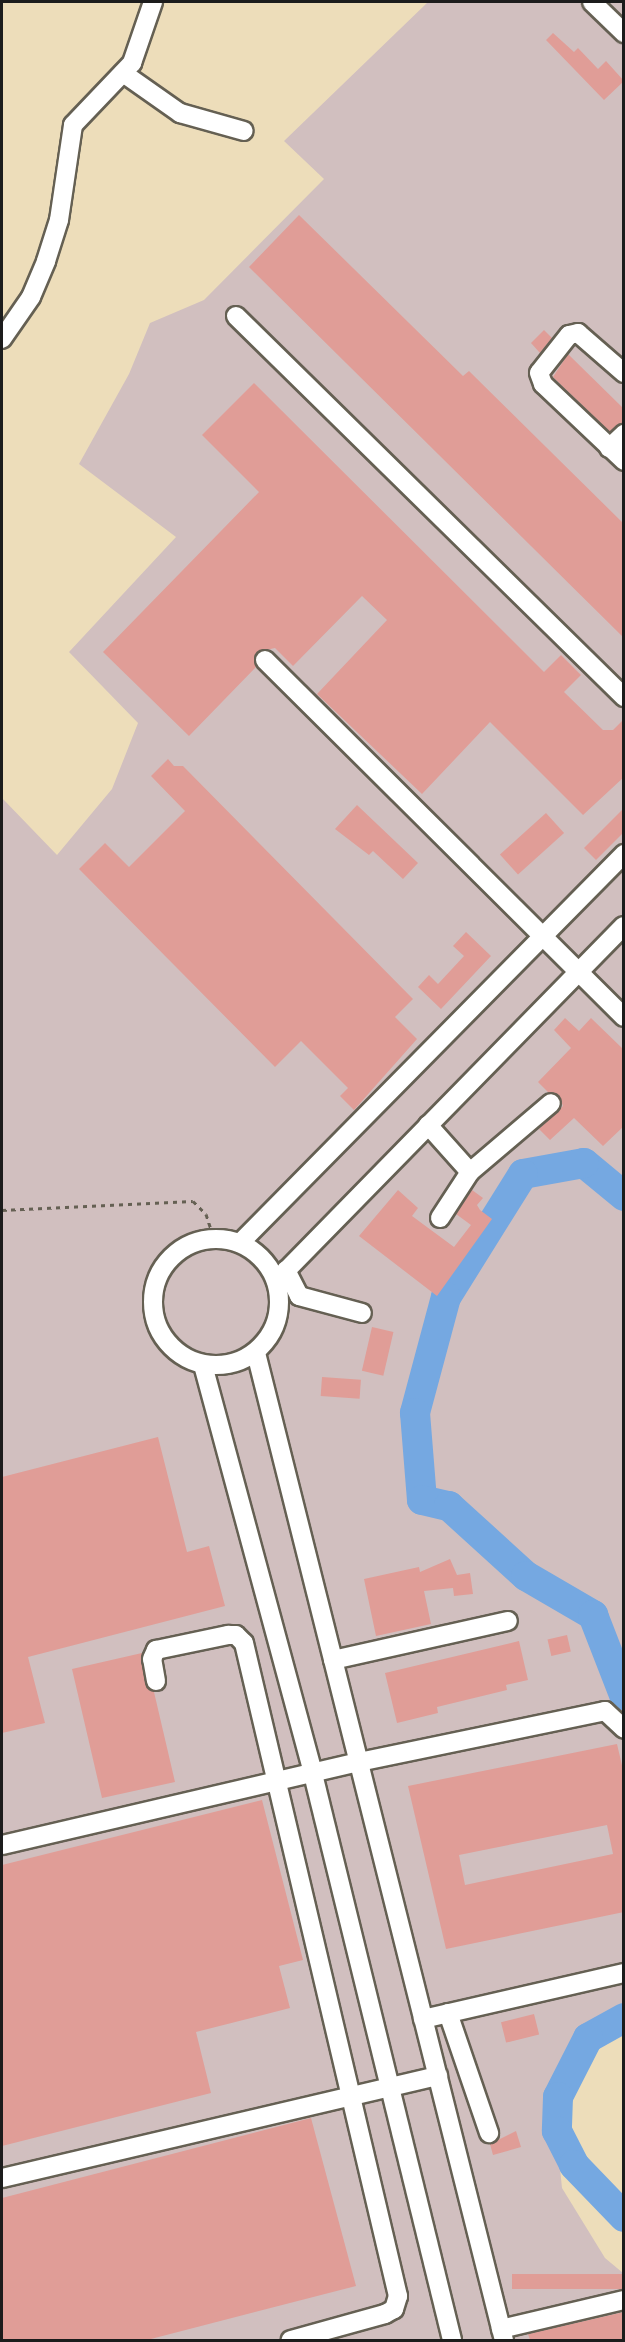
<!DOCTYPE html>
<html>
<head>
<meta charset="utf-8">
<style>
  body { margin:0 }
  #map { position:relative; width:625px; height:2342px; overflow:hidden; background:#edddba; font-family:Delius,sans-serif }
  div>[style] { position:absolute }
  .industrial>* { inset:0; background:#d1bfbf }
  .river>* { height:30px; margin:-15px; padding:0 15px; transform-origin:15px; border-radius:15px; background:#75a8e1 }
  .building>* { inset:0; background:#e09d97; transform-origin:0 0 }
  .path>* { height:3px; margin-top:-1.5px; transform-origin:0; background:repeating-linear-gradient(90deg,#656053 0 4.5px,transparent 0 9px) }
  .roads { filter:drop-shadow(2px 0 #656053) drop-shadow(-2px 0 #656053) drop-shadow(0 2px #656053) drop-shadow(0 -2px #656053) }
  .minor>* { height:18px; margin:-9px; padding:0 9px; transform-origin:9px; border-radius:9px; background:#fff }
  .minor>.ring { margin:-9px; padding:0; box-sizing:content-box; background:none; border:18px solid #fff; border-radius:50% }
  span { translate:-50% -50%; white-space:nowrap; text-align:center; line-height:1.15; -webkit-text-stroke:5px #fbf7ec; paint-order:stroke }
  .frame { position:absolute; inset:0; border:3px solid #1c1c1c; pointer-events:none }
</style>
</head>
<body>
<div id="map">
  <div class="industrial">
    <i style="clip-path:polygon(428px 2px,623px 2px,624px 2022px,574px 2069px,555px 2119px,562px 2188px,605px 2258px,623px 2273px,623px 2340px,2px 2340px,2px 798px,57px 855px,112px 789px,138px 723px,69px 652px,176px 537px,79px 464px,129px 374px,150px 323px,204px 300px,324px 179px,284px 141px)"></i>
  </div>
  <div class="river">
    <i style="left:624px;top:1196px;width:52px;rotate:-140.5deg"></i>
    <i style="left:584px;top:1163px;width:62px;rotate:169.8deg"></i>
    <i style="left:523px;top:1174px;width:145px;rotate:122deg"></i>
    <i style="left:446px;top:1297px;width:120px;rotate:105deg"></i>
    <i style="left:415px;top:1413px;width:87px;rotate:85.4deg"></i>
    <i style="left:422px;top:1500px;width:28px;rotate:13deg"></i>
    <i style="left:449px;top:1506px;width:104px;rotate:42.3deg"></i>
    <i style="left:526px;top:1576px;width:78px;rotate:30.2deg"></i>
    <i style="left:593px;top:1615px;width:86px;rotate:68.8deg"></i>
    <i style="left:624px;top:2018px;width:41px;rotate:150.9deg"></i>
    <i style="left:588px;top:2038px;width:66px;rotate:117deg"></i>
    <i style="left:558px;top:2097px;width:34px;rotate:92deg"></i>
    <i style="left:557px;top:2131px;width:38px;rotate:63deg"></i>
    <i style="left:574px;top:2165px;width:72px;rotate:46.1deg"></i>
  </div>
  <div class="building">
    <i style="clip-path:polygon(553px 33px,574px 52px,578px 48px,598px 69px,606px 61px,624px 81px,604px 100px,546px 40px)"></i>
    <i style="clip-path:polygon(299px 215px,463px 376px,469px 371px,624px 524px,624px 638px,249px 267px)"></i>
    <i style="clip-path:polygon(544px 330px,552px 338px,540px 353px,531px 343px)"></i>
    <i style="clip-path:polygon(568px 354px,624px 409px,624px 423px,610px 432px,553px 377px)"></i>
    <i style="clip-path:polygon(254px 383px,544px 672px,561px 655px,581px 675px,564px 692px,603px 730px,613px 730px,624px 719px,624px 777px,583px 815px,490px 722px,422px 794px,317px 694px,387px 620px,362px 596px,293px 666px,275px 648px,257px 652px,256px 667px,189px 736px,103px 652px,259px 492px,202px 435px)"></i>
    <i style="clip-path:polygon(168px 759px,174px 766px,183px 766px,413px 999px,395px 1017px,417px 1039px,354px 1110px,340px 1096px,348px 1088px,301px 1041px,275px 1067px,79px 869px,105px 843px,129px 867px,185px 811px,151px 776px)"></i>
    <i style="clip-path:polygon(357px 805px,418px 863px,403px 879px,373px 851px,369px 855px,335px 829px)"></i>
    <i style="clip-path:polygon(624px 808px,624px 832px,596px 860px,584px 848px)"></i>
    <i style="left:546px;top:813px;width:27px;height:62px;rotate:48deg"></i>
    <i style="clip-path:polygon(466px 932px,491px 956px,441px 1009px,418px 987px,429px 975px,438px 984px,464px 956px,453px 946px)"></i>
    <i style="clip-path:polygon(565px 1018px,579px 1031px,591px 1018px,624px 1050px,624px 1126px,603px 1146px,574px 1118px,550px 1140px,539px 1129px,563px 1106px,559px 1095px,548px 1092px,538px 1082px,571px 1048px,554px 1030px)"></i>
    <i style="clip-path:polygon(398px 1190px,418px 1208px,412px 1216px,454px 1247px,471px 1225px,456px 1214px,472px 1190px,483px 1198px,477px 1205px,480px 1210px,492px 1219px,437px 1296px,359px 1236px)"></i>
    <i style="left:372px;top:1327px;width:22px;height:45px;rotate:13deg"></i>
    <i style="left:322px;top:1377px;width:39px;height:19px;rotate:4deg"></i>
    <i style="clip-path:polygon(158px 1437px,187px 1552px,209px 1546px,225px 1606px,28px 1657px,45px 1723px,2px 1733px,2px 1477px)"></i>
    <i style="clip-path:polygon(450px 1559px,457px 1575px,470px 1573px,473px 1594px,454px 1596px,453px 1588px,424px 1591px,431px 1624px,376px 1636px,364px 1579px,419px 1567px,420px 1572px)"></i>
    <i style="left:567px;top:1635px;width:17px;height:20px;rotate:77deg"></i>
    <i style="clip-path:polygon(519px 1641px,528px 1680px,506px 1685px,507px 1690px,437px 1707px,438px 1713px,397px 1723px,385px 1673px)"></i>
    <i style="clip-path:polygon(142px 1653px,145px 1683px,154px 1692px,175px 1782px,102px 1798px,72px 1669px)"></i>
    <i style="clip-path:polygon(evenodd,617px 1744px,624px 1774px,624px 1912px,446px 1949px,408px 1786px,617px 1744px,607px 1825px,613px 1854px,465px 1885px,459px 1855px,607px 1825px)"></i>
    <i style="clip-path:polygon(262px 1800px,303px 1960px,279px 1966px,290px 2008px,196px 2032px,211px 2093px,2px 2146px,2px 1865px)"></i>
    <i style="left:534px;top:2014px;width:21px;height:34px;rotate:76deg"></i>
    <i style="clip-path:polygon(311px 2118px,356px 2286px,147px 2340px,2px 2340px,2px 2198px)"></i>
    <i style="clip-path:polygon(516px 2131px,521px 2147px,493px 2155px,490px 2144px)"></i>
    <i style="left:624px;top:2274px;width:15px;height:112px;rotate:90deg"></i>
    <i style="clip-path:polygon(624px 2312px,624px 2340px,530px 2340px,528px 2334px)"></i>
  </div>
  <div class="path">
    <i style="left:2px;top:1210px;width:191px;rotate:-2.7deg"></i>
    <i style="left:193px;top:1201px;width:18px;rotate:45deg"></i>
    <i style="left:206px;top:1214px;width:25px;rotate:72deg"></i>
  </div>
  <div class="roads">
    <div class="minor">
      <i style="left:592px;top:2px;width:45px;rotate:44.1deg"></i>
      <i style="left:123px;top:73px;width:70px;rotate:35.1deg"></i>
      <i style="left:180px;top:113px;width:66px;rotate:15.7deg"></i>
      <i style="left:236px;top:316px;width:544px;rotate:44.48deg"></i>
      <i style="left:2px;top:339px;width:51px;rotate:-55.4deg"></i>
      <i style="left:31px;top:297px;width:39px;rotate:-67deg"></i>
      <i style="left:46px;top:261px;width:43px;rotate:-72.4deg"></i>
      <i style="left:59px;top:220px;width:96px;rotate:-81.6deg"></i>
      <i style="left:73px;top:125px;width:86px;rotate:-46.4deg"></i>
      <i style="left:132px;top:63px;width:65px;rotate:-71deg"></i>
      <i style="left:624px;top:373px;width:61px;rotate:-139deg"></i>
      <i style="left:578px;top:333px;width:9px;rotate:167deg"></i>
      <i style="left:569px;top:335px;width:48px;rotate:128.3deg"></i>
      <i style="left:539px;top:373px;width:12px;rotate:70deg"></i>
      <i style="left:543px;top:384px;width:112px;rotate:43.5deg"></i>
      <i style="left:609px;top:448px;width:21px;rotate:-43deg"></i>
      <i style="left:265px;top:660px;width:506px;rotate:44.84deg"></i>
      <i style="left:428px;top:1125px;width:63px;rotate:48.2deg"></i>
      <i style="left:440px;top:1218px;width:55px;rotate:-56.9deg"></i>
      <i style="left:470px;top:1172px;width:106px;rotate:-40.4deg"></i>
      <i class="ring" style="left:153px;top:1239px;width:108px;height:108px"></i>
      <i style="left:240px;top:1243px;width:547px;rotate:-45.37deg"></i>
      <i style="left:286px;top:1270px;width:29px;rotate:63deg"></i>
      <i style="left:299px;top:1296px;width:65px;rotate:15.1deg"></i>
      <i style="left:276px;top:1281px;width:497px;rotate:-45.6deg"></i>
      <i style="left:256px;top:1353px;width:1018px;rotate:75.9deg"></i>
      <i style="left:203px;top:1365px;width:424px;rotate:74.9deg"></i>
      <i style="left:313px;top:1774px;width:583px;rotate:76.2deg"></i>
      <i style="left:333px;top:1660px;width:179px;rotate:-12.6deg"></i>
      <i style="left:156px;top:1681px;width:22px;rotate:-100deg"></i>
      <i style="left:152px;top:1659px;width:10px;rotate:-66deg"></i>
      <i style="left:156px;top:1650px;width:74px;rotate:-11.8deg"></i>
      <i style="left:228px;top:1635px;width:8px"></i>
      <i style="left:236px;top:1635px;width:11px;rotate:45deg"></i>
      <i style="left:244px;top:1643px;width:671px;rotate:76.73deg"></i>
      <i style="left:398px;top:2296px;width:14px;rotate:107deg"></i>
      <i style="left:394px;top:2309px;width:10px;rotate:151deg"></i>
      <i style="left:385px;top:2314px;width:98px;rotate:164.5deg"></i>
      <i style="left:2px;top:1845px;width:367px;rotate:-13.1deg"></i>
      <i style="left:359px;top:1762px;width:251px;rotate:-11.7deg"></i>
      <i style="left:605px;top:1711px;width:26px;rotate:43deg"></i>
      <i style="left:448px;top:2013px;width:127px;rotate:71.1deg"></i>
      <i style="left:423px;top:2019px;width:206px;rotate:-12.9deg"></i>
      <i style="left:2px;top:2178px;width:448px;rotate:-13.2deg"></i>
      <i style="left:501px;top:2329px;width:126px;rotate:-13.3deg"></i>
    </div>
  </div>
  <div class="frame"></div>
</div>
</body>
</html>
